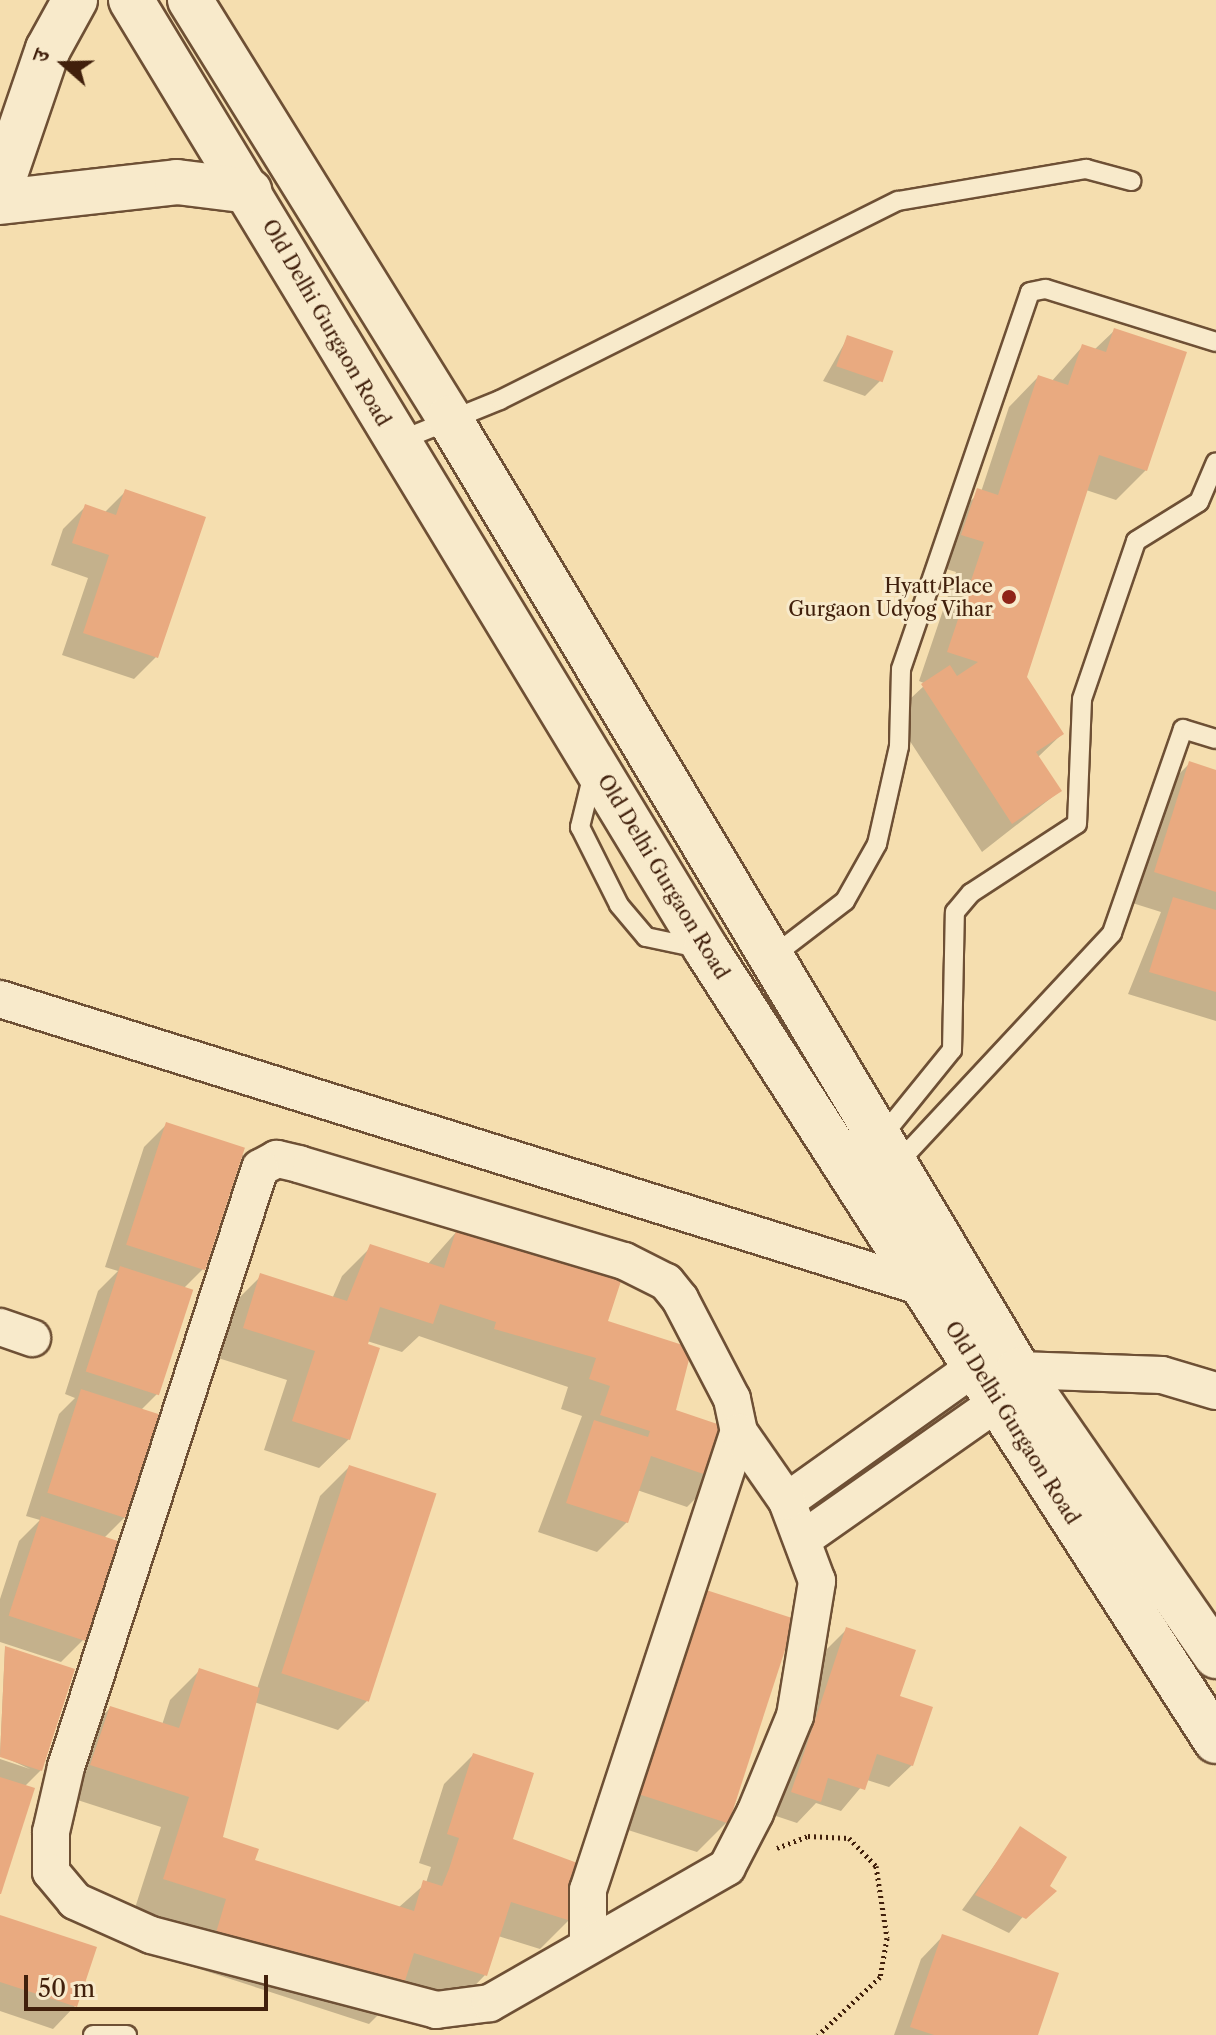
<!DOCTYPE html>
<html>
<head>
<meta charset="utf-8">
<style>
  body { margin:0 }
  #map { position:relative; width:1216px; height:2035px; overflow:hidden; background:#f5deaf; font-family:"Libre Caslon Text","Noto Serif Devanagari",serif }
  div>[style] { position:absolute }
  .shadow>* { inset:0; background:#0003 }
  .building>* { inset:0; background:#e9aa80; transform-origin:0 0 }
  .path>* { height:5px; margin-top:-2.5px; transform-origin:0; background:repeating-linear-gradient(90deg,#41200c 0 2px,transparent 0 6px) }
  .roads { filter:drop-shadow(2px 0 #6e5035) drop-shadow(-2px 0 #6e5035) drop-shadow(0 2px #6e5035) drop-shadow(0 -2px #6e5035) }
  .lane>* { height:18px; margin:-9px; padding:0 9px; transform-origin:9px; border-radius:9px; background:#f8eacb }
  .street>* { height:36px; margin:-18px; padding:0 18px; transform-origin:18px; border-radius:18px; background:#f8eacb }
  .secondary>* { height:44px; margin:-22px; padding:0 22px; transform-origin:22px; border-radius:22px; background:#f8eacb }
  .dots>* { width:22px; height:22px; translate:-50% -50%; box-sizing:border-box; border:4px solid #f8eacb; border-radius:50% }
  span { translate:-50% -50%; white-space:nowrap; text-align:center; line-height:1.15; -webkit-text-stroke:6px #f8eacb; paint-order:stroke }
  .street-label { font-size:20px; color:#41200c }
  .poi-label { font-size:20px; color:#41200c }
  .right { translate:-100% -50%; text-align:right }
  .north { position:absolute; left:24px; top:24px; width:80px; height:80px; -webkit-text-stroke:6px #f8eacb; paint-order:stroke; rotate:290deg; font-size:22px; font-weight:700; line-height:32px; text-align:center; color:#41200c }
  .north::after { content:''; display:block; margin:auto; width:28px; height:36px; background:#41200c; clip-path:polygon(50% 0,100% 100%,50% 72%,0 100%) }
  .scale { position:absolute; left:24px; top:1975px; width:244px; height:36px; box-sizing:border-box; border:4px solid #41200c; border-top:0; padding-left:10px; font-size:24px; line-height:28px; white-space:nowrap; color:#41200c; -webkit-text-stroke:6px #f8eacb; paint-order:stroke }
</style>
</head>
<body>
<div id="map">
  <div class="shadow">
    <i style="clip-path:polygon(1115px 330px,1146px 470px,1116px 500px,1086px 490px,1025px 677px,1062px 734px,1038px 757px,1060px 791px,982px 852px,893px 715px,926px 684px,919px 681px,956px 572px,933px 565px,948px 520px,981px 492px,1009px 407px,1038px 377px,1051px 382px,1082px 347px,1094px 350px)"></i>
    <i style="clip-path:polygon(848px 337px,880px 381px,865px 396px,823px 381px)"></i>
    <i style="clip-path:polygon(126px 491px,156px 657px,134px 679px,62px 655px,88px 578px,51px 565px,63px 529px,86px 506px,104px 513px)"></i>
    <i style="clip-path:polygon(1189px 764px,1216px 772px,1216px 1021px,1128px 994px,1161px 912px,1126px 901px,1160px 793px)"></i>
    <i style="clip-path:polygon(167px 1124px,203px 1269px,183px 1289px,157px 1394px,140px 1411px,124px 1518px,103px 1539px,83px 1640px,61px 1662px,0 1642px,0 1599px,19px 1541px,40px 1520px,26px 1516px,59px 1414px,75px 1398px,65px 1394px,98px 1291px,118px 1271px,105px 1267px,144px 1147px)"></i>
    <i style="clip-path:polygon(458px 1230px,619px 1282px,606px 1322px,716px 1478px,687px 1507px,637px 1490px,627px 1522px,597px 1552px,538px 1532px,582px 1416px,561px 1409px,568px 1387px,419px 1336px,402px 1352px,367px 1341px,349px 1439px,319px 1468px,264px 1450px,287px 1380px,215px 1357px,232px 1305px,261px 1276px,332px 1299px,342px 1276px,371px 1247px,427px 1265px)"></i>
    <i style="clip-path:polygon(349px 1467px,367px 1701px,338px 1730px,254px 1702px,220px 1838px,253px 1861px,398px 1908px,426px 1883px,431px 1867px,419px 1863px,444px 1784px,473px 1755px,511px 1840px,569px 1920px,540px 1949px,498px 1936px,485px 1975px,456px 2005px,398px 1995px,369px 2024px,187px 1965px,198px 1929px,135px 1908px,161px 1827px,62px 1795px,81px 1738px,110px 1708px,162px 1725px,170px 1700px,199px 1671px,257px 1689px,320px 1496px)"></i>
    <i style="clip-path:polygon(672px 1619px,726px 1823px,697px 1852px,606px 1823px)"></i>
    <i style="clip-path:polygon(847px 1629px,898px 1697px,912px 1765px,889px 1787px,867px 1780px,841px 1811px,816px 1803px,797px 1823px,770px 1814px,824px 1652px)"></i>
    <i style="clip-path:polygon(5px 1649px,41px 1770px,24px 1787px,0 1889px,0 1759px,30px 1769px,0 1755px)"></i>
    <i style="clip-path:polygon(1021px 1829px,1048px 1887px,1009px 1933px,962px 1910px)"></i>
    <i style="clip-path:polygon(0 1917px,75px 2006px,53px 2029px,0 2011px)"></i>
    <i style="clip-path:polygon(943px 1936px,1036px 2035px,894px 2035px,921px 1959px)"></i>
  </div>
  <div class="building">
    <i style="clip-path:polygon(1114px 328px,1187px 352px,1147px 471px,1099px 455px,1027px 677px,1064px 734px,1036px 752px,1062px 791px,1012px 824px,921px 684px,950px 665px,957px 676px,978px 662px,947px 652px,984px 542px,961px 535px,977px 488px,998px 495px,1038px 375px,1068px 385px,1082px 344px,1106px 352px)"></i>
    <i style="left:847px;top:335px;width:49px;height:33px;rotate:19deg"></i>
    <i style="clip-path:polygon(125px 489px,206px 517px,158px 658px,83px 633px,109px 555px,72px 543px,85px 504px,116px 515px)"></i>
    <i style="clip-path:polygon(1189px 761px,1216px 770px,1216px 892px,1154px 872px)"></i>
    <i style="clip-path:polygon(1173px 897px,1216px 910px,1216px 992px,1149px 972px)"></i>
    <i style="left:166px;top:1122px;width:83px;height:129px;rotate:18deg"></i>
    <i style="clip-path:polygon(457px 1228px,621px 1281px,608px 1321px,692px 1348px,676px 1410px,735px 1430px,718px 1479px,651px 1456px,628px 1523px,566px 1503px,594px 1420px,648px 1437px,650px 1431px,600px 1415px,610px 1386px,589px 1379px,596px 1358px,494px 1329px,496px 1322px,440px 1304px,433px 1324px,380px 1307px,368px 1344px,380px 1348px,350px 1440px,292px 1421px,315px 1351px,243px 1328px,260px 1273px,347px 1301px,370px 1244px,444px 1268px)"></i>
    <i style="left:120px;top:1266px;width:77px;height:111px;rotate:18deg"></i>
    <i style="left:81px;top:1389px;width:82px;height:109px;rotate:18deg"></i>
    <i style="left:349px;top:1465px;width:92px;height:219px;rotate:18deg"></i>
    <i style="left:41px;top:1516px;width:81px;height:105px;rotate:18deg"></i>
    <i style="left:700px;top:1588px;width:100px;height:215px;rotate:18deg"></i>
    <i style="clip-path:polygon(846px 1627px,916px 1650px,900px 1696px,933px 1707px,913px 1766px,877px 1754px,865px 1790px,828px 1778px,821px 1802px,791px 1792px)"></i>
    <i style="clip-path:polygon(5px 1646px,75px 1669px,42px 1771px,0 1757px)"></i>
    <i style="clip-path:polygon(199px 1668px,260px 1688px,223px 1837px,259px 1849px,255px 1860px,414px 1911px,423px 1880px,442px 1886px,449px 1869px,459px 1838px,447px 1834px,473px 1753px,534px 1773px,513px 1839px,588px 1867px,571px 1921px,511px 1902px,487px 1976px,414px 1953px,400px 1996px,215px 1936px,226px 1899px,163px 1879px,189px 1797px,90px 1765px,110px 1706px,179px 1728px)"></i>
    <i style="clip-path:polygon(0 1777px,35px 1788px,1px 1894px,0 1894px)"></i>
    <i style="clip-path:polygon(1020px 1826px,1067px 1857px,1050px 1886px,1057px 1891px,1026px 1919px,975px 1895px)"></i>
    <i style="clip-path:polygon(0 1915px,97px 1947px,77px 2007px,0 1982px)"></i>
    <i style="clip-path:polygon(942px 1934px,1059px 1973px,1038px 2035px,934px 2035px,910px 2027px)"></i>
  </div>
  <div class="path">
    <i style="left:777px;top:1848px;width:33px;rotate:-21deg"></i>
    <i style="left:808px;top:1836px;width:41px;rotate:2.8deg"></i>
    <i style="left:849px;top:1838px;width:39px;rotate:46deg"></i>
    <i style="left:876px;top:1866px;width:73px;rotate:81.3deg"></i>
    <i style="left:887px;top:1938px;width:40px;rotate:100deg"></i>
    <i style="left:880px;top:1977px;width:85px;rotate:136.9deg"></i>
  </div>
  <div class="roads">
    <div class="lane">
      <i style="left:399px;top:441px;width:109px;rotate:-22.1deg"></i>
      <i style="left:500px;top:400px;width:445px;rotate:-26.6deg"></i>
      <i style="left:898px;top:201px;width:191px;rotate:-9.7deg"></i>
      <i style="left:1086px;top:169px;width:47px;rotate:14.9deg"></i>
      <i style="left:593px;top:774px;width:55px;rotate:103.8deg"></i>
      <i style="left:580px;top:827px;width:87px;rotate:63.4deg"></i>
      <i style="left:619px;top:905px;width:42px;rotate:49.8deg"></i>
      <i style="left:646px;top:937px;width:58px;rotate:11.9deg"></i>
      <i style="left:772px;top:957px;width:92px;rotate:-37.5deg"></i>
      <i style="left:845px;top:901px;width:65px;rotate:-60.7deg"></i>
      <i style="left:877px;top:844px;width:100px;rotate:-77.3deg"></i>
      <i style="left:899px;top:746px;width:77px;rotate:-88.5deg"></i>
      <i style="left:901px;top:669px;width:398px;rotate:-71.1deg"></i>
      <i style="left:1030px;top:292px;width:16px;rotate:-11deg"></i>
      <i style="left:1046px;top:289px;width:178px;rotate:17.3deg"></i>
      <i style="left:879px;top:1140px;width:116px;rotate:-51deg"></i>
      <i style="left:952px;top:1050px;width:138px;rotate:-88.8deg"></i>
      <i style="left:955px;top:912px;width:25px;rotate:-50deg"></i>
      <i style="left:971px;top:893px;width:126px;rotate:-33.1deg"></i>
      <i style="left:1077px;top:824px;width:125px;rotate:-87.7deg"></i>
      <i style="left:1082px;top:699px;width:167px;rotate:-71.1deg"></i>
      <i style="left:1136px;top:541px;width:74px;rotate:-31.8deg"></i>
      <i style="left:1199px;top:502px;width:43px;rotate:-67deg"></i>
      <i style="left:896px;top:1165px;width:317px;rotate:-47deg"></i>
      <i style="left:1112px;top:933px;width:216px;rotate:-70.8deg"></i>
      <i style="left:1183px;top:729px;width:34px;rotate:17deg"></i>
      <i style="left:93px;top:2035px;width:34px"></i>
    </div>
    <div class="street">
      <i style="left:0;top:999px;width:973px;rotate:17.34deg"></i>
      <i style="left:0;top:1327px;width:34px;rotate:19deg"></i>
      <i style="left:1018px;top:1370px;width:144px;rotate:2deg"></i>
      <i style="left:1162px;top:1375px;width:56px;rotate:16.5deg"></i>
      <i style="left:787px;top:1501px;width:231px;rotate:-35.5deg"></i>
      <i style="left:803px;top:1539px;width:238px;rotate:-35.1deg"></i>
      <i style="left:588px;top:1944px;width:54px;rotate:-90deg"></i>
      <i style="left:588px;top:1890px;width:482px;rotate:-71.8deg"></i>
      <i style="left:739px;top:1432px;width:34px;rotate:-102deg"></i>
      <i style="left:732px;top:1399px;width:113px;rotate:-117.5deg"></i>
      <i style="left:680px;top:1299px;width:22px;rotate:-129deg"></i>
      <i style="left:666px;top:1282px;width:47px;rotate:-153.4deg"></i>
      <i style="left:624px;top:1261px;width:339px;rotate:-163.4deg"></i>
      <i style="left:299px;top:1164px;width:23px;rotate:-167deg"></i>
      <i style="left:277px;top:1159px;width:19px;rotate:152deg"></i>
      <i style="left:260px;top:1168px;width:630px;rotate:107.95deg"></i>
      <i style="left:66px;top:1767px;width:67px;rotate:103deg"></i>
      <i style="left:51px;top:1832px;width:40px;rotate:90deg"></i>
      <i style="left:51px;top:1872px;width:38px;rotate:50deg"></i>
      <i style="left:75px;top:1901px;width:83px;rotate:24.1deg"></i>
      <i style="left:151px;top:1935px;width:295px;rotate:14.7deg"></i>
      <i style="left:436px;top:2010px;width:54px;rotate:-7.4deg"></i>
      <i style="left:490px;top:2003px;width:273px;rotate:-29.8deg"></i>
      <i style="left:727px;top:1867px;width:61px;rotate:-62.6deg"></i>
      <i style="left:755px;top:1813px;width:105px;rotate:-67.6deg"></i>
      <i style="left:795px;top:1716px;width:137px;rotate:-80.7deg"></i>
      <i style="left:817px;top:1581px;width:85px;rotate:-110.6deg"></i>
      <i style="left:787px;top:1501px;width:84px;rotate:-124.8deg"></i>
    </div>
    <div class="secondary">
      <i style="left:131px;top:0;width:1110px;rotate:58.79deg"></i>
      <i style="left:706px;top:949px;width:942px;rotate:57.22deg"></i>
      <i style="left:190px;top:0;width:492px;rotate:58.2deg"></i>
      <i style="left:449px;top:418px;width:1109px;rotate:59.13deg"></i>
      <i style="left:1018px;top:1370px;width:348px;rotate:55.3deg"></i>
      <i style="left:0;top:189px;width:148px;rotate:-71.1deg"></i>
      <i style="left:48px;top:49px;width:56px;rotate:-61.1deg"></i>
      <i style="left:0;top:202px;width:178px;rotate:-6.4deg"></i>
      <i style="left:177px;top:182px;width:73px;rotate:7.1deg"></i>
    </div>
  </div>
  <div class="dots">
    <i style="left:1009px;top:597px;background:#8f2418"></i>
  </div>
  <div class="street-label">
    <span style="left:326px;top:323px;rotate:60deg">Old Delhi Gurgaon Road</span>
    <span style="left:663px;top:877px;rotate:59deg">Old Delhi Gurgaon Road</span>
    <span style="left:1012px;top:1423px;rotate:58deg">Old Delhi Gurgaon Road</span>
  </div>
  <div class="poi-label">
    <span class="right" style="left:993px;top:598px">Hyatt Place<br>Gurgaon Udyog Vihar</span>
  </div>
  <div class="north">उ</div>
  <div class="scale">50 m</div>
</div>
</body>
</html>
